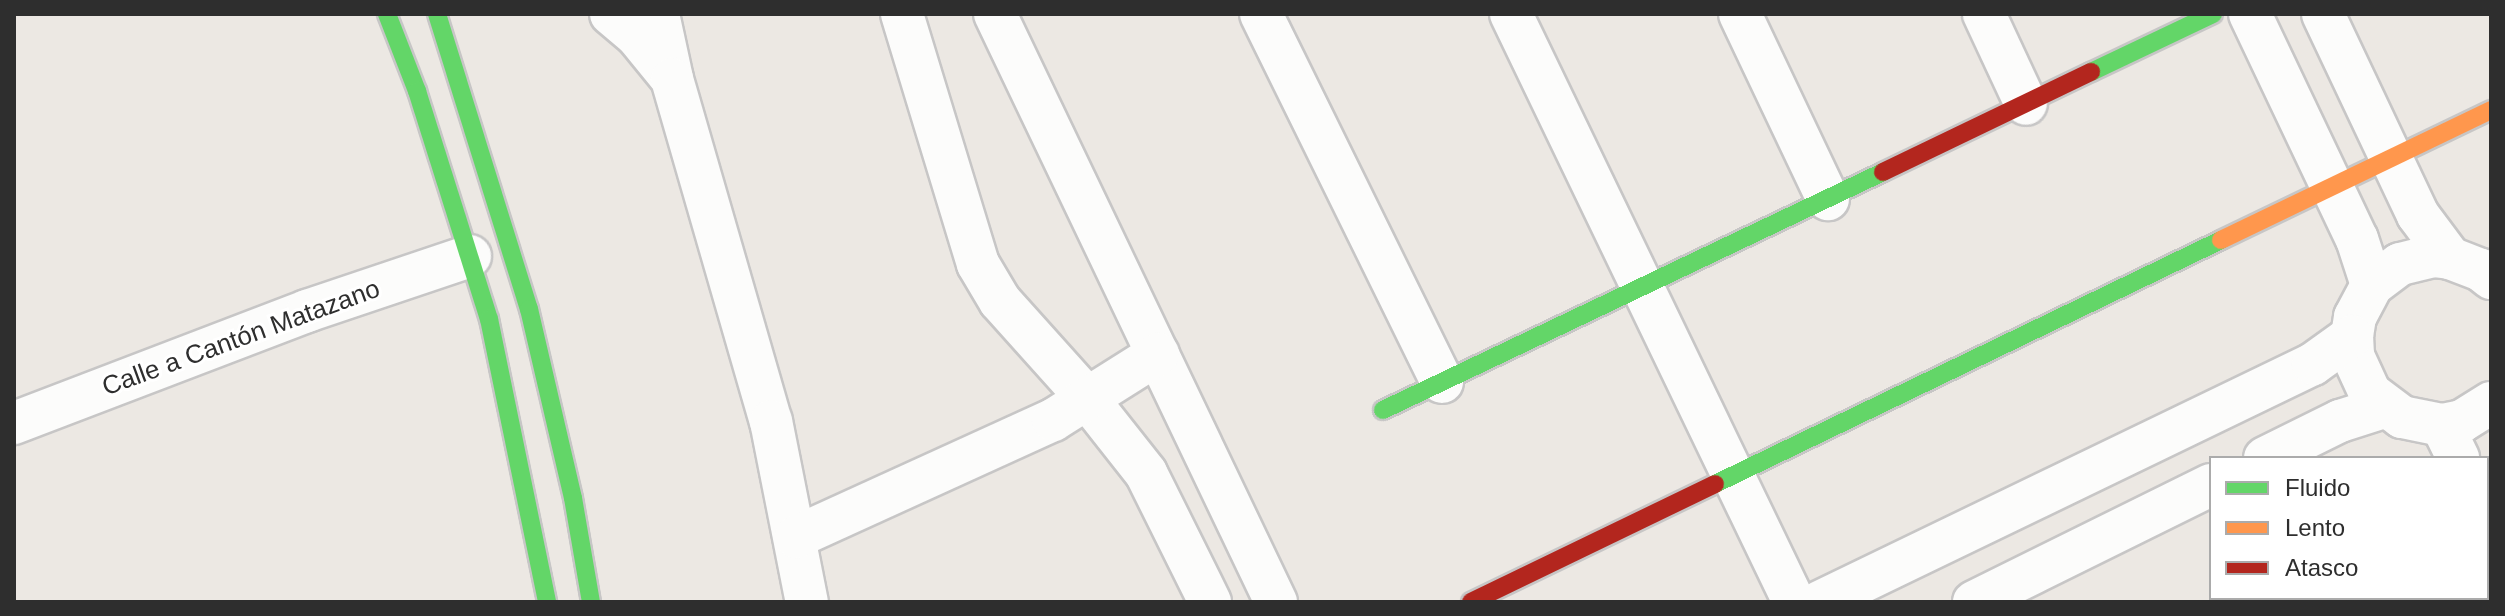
<!DOCTYPE html>
<html>
<head>
<meta charset="utf-8">
<style>
  body { margin:0 }
  #map { position:relative; width:2505px; height:616px; overflow:hidden; background:#ece8e3; font-family:Helvetica,sans-serif }
  div>[style] { position:absolute }
  .roads { filter:drop-shadow(2px 0 #c7c6c6) drop-shadow(-2px 0 #c7c6c6) drop-shadow(0 2px #c7c6c6) drop-shadow(0 -2px #c7c6c6) }
  .street>* { height:42px; margin:-21px; padding:0 21px; transform-origin:21px; border-radius:21px; background:#fcfcfb }
  .fast>* { height:18px; margin:-9px; padding:0 9px; transform-origin:9px; border-radius:9px; background:#63d668 }
  .slow>* { height:18px; margin:-9px; padding:0 9px; transform-origin:9px; border-radius:9px; background:#ff974d }
  .jam>* { height:18px; margin:-9px; padding:0 9px; transform-origin:9px; border-radius:9px; background:#b3261e }
  span { translate:-50% -50%; white-space:nowrap; text-align:center; line-height:1.15; -webkit-text-stroke:6px #fff; paint-order:stroke }
  .street-label { font-size:26px; color:#2e2e2e }
  .frame { position:absolute; inset:0; border:16px solid #2e2e2e; pointer-events:none }
  .legend { position:absolute; left:2209px; top:456px; width:280px; height:144px; box-sizing:border-box; background:#fff; border:2px solid #ababab; margin:0; padding:10px 14px; list-style:none; font-size:24px; color:#2e2e2e }
  .legend li { display:flex; align-items:center; gap:16px; height:40px }
  .legend b { width:40px; border:2px solid #ababab }
</style>
</head>
<body>
<div id="map">
  <div class="roads">
    <div class="street">
      <i style="left:611px;top:14px;width:34px;rotate:40deg"></i>
      <i style="left:637px;top:36px;width:49px;rotate:50.8deg"></i>
      <i style="left:658px;top:14px;width:66px;rotate:77.8deg"></i>
      <i style="left:672px;top:79px;width:356px;rotate:73.9deg"></i>
      <i style="left:771px;top:421px;width:185px;rotate:78.8deg"></i>
      <i style="left:902px;top:14px;width:261px;rotate:73.1deg"></i>
      <i style="left:978px;top:264px;width:43px;rotate:59.3deg"></i>
      <i style="left:1000px;top:301px;width:129px;rotate:48.1deg"></i>
      <i style="left:1086px;top:397px;width:97px;rotate:51.7deg"></i>
      <i style="left:1146px;top:473px;width:144px;rotate:63.6deg"></i>
      <i style="left:995px;top:14px;width:652px;rotate:64.46deg"></i>
      <i style="left:1261px;top:14px;width:410px;rotate:63.8deg"></i>
      <i style="left:1511px;top:14px;width:653px;rotate:64.3deg"></i>
      <i style="left:1740px;top:14px;width:205px;rotate:64.6deg"></i>
      <i style="left:1984px;top:14px;width:99px;rotate:65deg"></i>
      <i style="left:2250px;top:14px;width:249px;rotate:64.6deg"></i>
      <i style="left:2357px;top:239px;width:48px;rotate:71.9deg"></i>
      <i style="left:2323px;top:14px;width:222px;rotate:64.7deg"></i>
      <i style="left:2418px;top:215px;width:54px;rotate:53.3deg"></i>
      <i style="left:2491px;top:278px;width:13px;rotate:-141deg"></i>
      <i style="left:2481px;top:270px;width:33px;rotate:-159deg"></i>
      <i style="left:2450px;top:258px;width:17px;rotate:-173deg"></i>
      <i style="left:2433px;top:256px;width:34px;rotate:166deg"></i>
      <i style="left:2400px;top:264px;width:35px;rotate:143deg"></i>
      <i style="left:2372px;top:285px;width:36px;rotate:118deg"></i>
      <i style="left:2355px;top:317px;width:19px;rotate:99deg"></i>
      <i style="left:2352px;top:336px;width:20px;rotate:87deg"></i>
      <i style="left:2353px;top:356px;width:41px;rotate:65.3deg"></i>
      <i style="left:2370px;top:393px;width:40px;rotate:37deg"></i>
      <i style="left:2402px;top:417px;width:41px;rotate:11.3deg"></i>
      <i style="left:2442px;top:425px;width:20px;rotate:-11deg"></i>
      <i style="left:2462px;top:421px;width:34px;rotate:-32deg"></i>
      <i style="left:14px;top:423px;width:314px;rotate:-20.9deg"></i>
      <i style="left:307px;top:311px;width:172px;rotate:-18.6deg"></i>
      <i style="left:2442px;top:425px;width:37px;rotate:64deg"></i>
      <i style="left:2265px;top:458px;width:84px;rotate:-26.3deg"></i>
      <i style="left:2340px;top:421px;width:46px;rotate:-17.7deg"></i>
      <i style="left:2487px;top:520px;width:9px;rotate:63deg"></i>
      <i style="left:796px;top:537px;width:282px;rotate:-24.5deg"></i>
      <i style="left:1053px;top:420px;width:124px;rotate:-32.2deg"></i>
      <i style="left:1820px;top:602px;width:547px;rotate:-25.77deg"></i>
      <i style="left:2313px;top:364px;width:48px;rotate:-35.7deg"></i>
      <i style="left:1974px;top:602px;width:264px;rotate:-26.3deg"></i>
      <i style="left:2323px;top:602px;width:9px;rotate:-27deg"></i>
    </div>
    <div class="fast">
      <i style="left:387px;top:14px;width:83px;rotate:68.7deg"></i>
      <i style="left:417px;top:91px;width:239px;rotate:72.5deg"></i>
      <i style="left:489px;top:319px;width:289px;rotate:78.4deg"></i>
      <i style="left:437px;top:14px;width:309px;rotate:72.7deg"></i>
      <i style="left:529px;top:309px;width:194px;rotate:76.9deg"></i>
      <i style="left:573px;top:498px;width:106px;rotate:80.2deg"></i>
      <i style="left:2091px;top:72px;width:135px;rotate:-25.4deg"></i>
      <i style="left:1383px;top:410px;width:554px;rotate:-25.45deg"></i>
      <i style="left:1715px;top:484px;width:562px;rotate:-25.74deg"></i>
    </div>
    <div class="slow">
      <i style="left:2221px;top:240px;width:300px;rotate:-25.7deg"></i>
    </div>
    <div class="jam">
      <i style="left:1883px;top:172px;width:231px;rotate:-25.7deg"></i>
      <i style="left:1471px;top:602px;width:271px;rotate:-25.8deg"></i>
    </div>
  </div>
  <div class="street-label">
    <span style="left:241px;top:338px;rotate:-20deg">Calle a Cantón Matazano</span>
  </div>
  <div class="frame"></div>
  <ul class="legend">
  <li><b style="height:10px;background:#63d668"></b>Fluido</li>
  <li><b style="height:10px;background:#ff974d"></b>Lento</li>
  <li><b style="height:10px;background:#b3261e"></b>Atasco</li>
  </ul>
</div>
</body>
</html>
